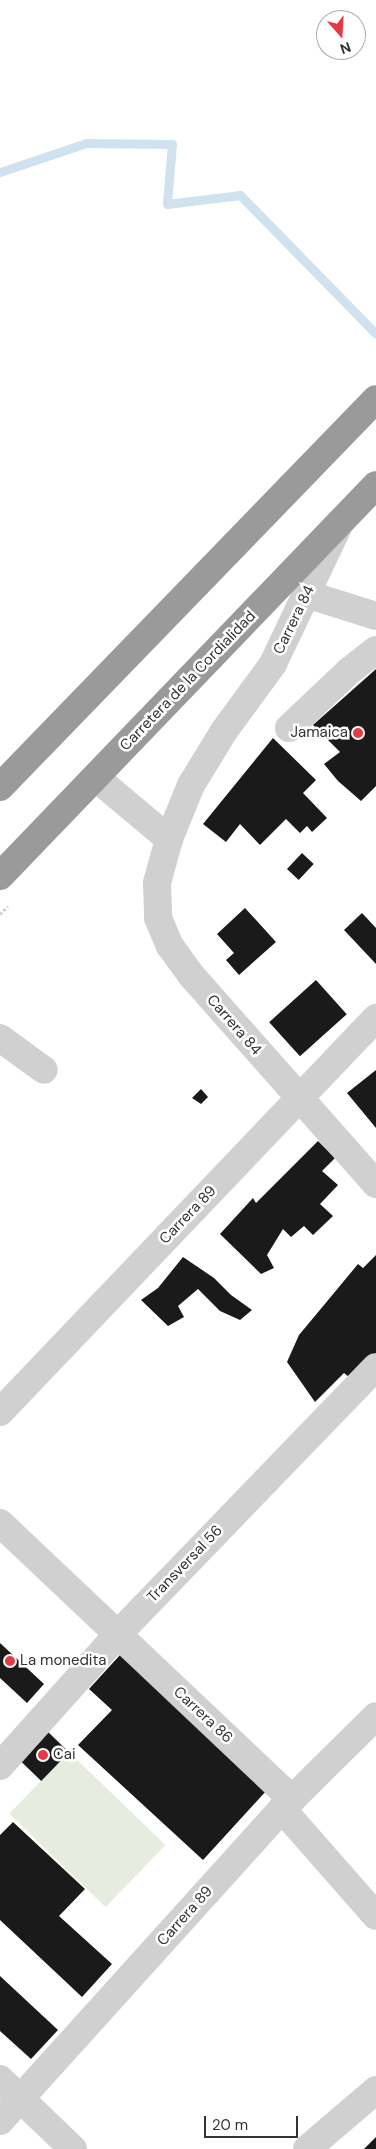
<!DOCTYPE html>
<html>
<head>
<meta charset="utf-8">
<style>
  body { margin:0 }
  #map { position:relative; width:376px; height:2149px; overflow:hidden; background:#fff; font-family:"DM Sans",sans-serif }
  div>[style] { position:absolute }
  .green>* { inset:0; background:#e6ecdf; transform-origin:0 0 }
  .stream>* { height:9px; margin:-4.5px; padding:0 4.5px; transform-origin:4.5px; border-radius:4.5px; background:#cfe2ee }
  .building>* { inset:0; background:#1a1a1a; transform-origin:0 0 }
  .path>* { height:3px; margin-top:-1.5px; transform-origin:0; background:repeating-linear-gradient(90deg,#cdcdcd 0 2.5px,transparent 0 5px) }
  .minor>* { height:28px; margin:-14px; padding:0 14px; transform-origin:14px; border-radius:14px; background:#d0d0d0 }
  .highway>* { height:28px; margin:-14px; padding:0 14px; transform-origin:14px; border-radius:14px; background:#9a9a9a }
  .dots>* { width:14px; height:14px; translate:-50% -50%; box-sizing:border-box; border:2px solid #fff; border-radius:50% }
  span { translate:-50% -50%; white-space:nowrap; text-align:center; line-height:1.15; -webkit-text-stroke:5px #fff; paint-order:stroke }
  .street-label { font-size:15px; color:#333 }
  .poi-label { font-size:15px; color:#333 }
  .right { translate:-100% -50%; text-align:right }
  .left { translate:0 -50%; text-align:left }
  .north { position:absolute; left:316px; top:10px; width:50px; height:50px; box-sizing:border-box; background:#fff; border:1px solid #adadad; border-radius:50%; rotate:161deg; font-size:14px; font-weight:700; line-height:20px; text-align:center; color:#333 }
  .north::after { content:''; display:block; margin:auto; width:18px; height:22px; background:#e63946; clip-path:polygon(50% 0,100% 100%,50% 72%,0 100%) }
  .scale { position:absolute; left:204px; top:2116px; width:94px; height:22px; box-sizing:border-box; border:2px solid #333; border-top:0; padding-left:6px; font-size:15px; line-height:18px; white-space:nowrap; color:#333; -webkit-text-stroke:4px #fff; paint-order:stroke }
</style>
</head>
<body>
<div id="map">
  <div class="green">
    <i style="left:69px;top:1752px;width:134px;height:86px;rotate:44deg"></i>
  </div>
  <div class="stream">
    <i style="left:0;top:172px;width:91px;rotate:-18.6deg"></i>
    <i style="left:86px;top:143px;width:86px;rotate:0.7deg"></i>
    <i style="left:172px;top:144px;width:60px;rotate:94.8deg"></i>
    <i style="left:167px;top:204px;width:74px;rotate:-7deg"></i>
    <i style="left:240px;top:195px;width:194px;rotate:45.6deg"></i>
  </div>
  <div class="building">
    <i style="clip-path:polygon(376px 669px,376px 786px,361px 801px,338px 781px,324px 764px,340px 752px,313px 725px)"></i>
    <i style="clip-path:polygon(273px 738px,316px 780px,303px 793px,327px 818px,312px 832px,307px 826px,300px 833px,286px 819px,260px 845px,240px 824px,226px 842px,203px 824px)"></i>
    <i style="left:302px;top:853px;width:16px;height:22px;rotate:43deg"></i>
    <i style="clip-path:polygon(245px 908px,276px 942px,239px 975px,226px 960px,234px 953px,217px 934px)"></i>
    <i style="clip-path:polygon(362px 913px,376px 928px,376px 964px,344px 930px)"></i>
    <i style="left:316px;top:980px;width:46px;height:63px;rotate:48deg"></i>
    <i style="clip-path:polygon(376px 1070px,376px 1128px,347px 1093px)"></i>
    <i style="clip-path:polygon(201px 1089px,208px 1097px,201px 1104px,192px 1098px)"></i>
    <i style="clip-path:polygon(318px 1141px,335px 1158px,322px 1171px,338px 1185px,320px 1204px,333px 1216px,313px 1235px,304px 1226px,291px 1237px,283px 1229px,267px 1255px,274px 1268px,261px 1274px,220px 1234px,253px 1198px,256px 1203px)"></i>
    <i style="clip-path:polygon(376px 1255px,376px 1355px,354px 1381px,344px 1373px,315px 1402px,287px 1362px,299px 1335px,329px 1299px,358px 1264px,363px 1268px)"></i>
    <i style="clip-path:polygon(183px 1257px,214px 1278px,231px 1295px,252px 1310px,240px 1320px,220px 1311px,198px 1289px,178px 1306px,184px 1317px,168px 1326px,141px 1300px,158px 1288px)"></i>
    <i style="clip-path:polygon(0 1643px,44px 1684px,27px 1703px,0 1678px)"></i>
    <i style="clip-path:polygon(120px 1655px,267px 1790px,203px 1860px,78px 1745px,112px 1710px,89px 1689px)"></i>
    <i style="left:46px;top:1730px;width:32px;height:40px;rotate:44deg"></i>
    <i style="clip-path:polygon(13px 1822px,85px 1889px,59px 1916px,112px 1964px,82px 1997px,0 1920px,0 1835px)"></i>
    <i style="clip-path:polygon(0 1976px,58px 2030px,31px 2059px,0 2031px)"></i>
    <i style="clip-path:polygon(376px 2137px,376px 2149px,364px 2149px)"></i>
  </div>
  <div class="path">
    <i style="left:0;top:914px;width:11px;rotate:-45deg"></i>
  </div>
  <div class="minor">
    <i style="left:338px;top:527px;width:152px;rotate:115.4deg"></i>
    <i style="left:273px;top:664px;width:83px;rotate:126.2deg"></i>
    <i style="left:224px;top:731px;width:63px;rotate:121.4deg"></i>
    <i style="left:191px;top:785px;width:58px;rotate:112.2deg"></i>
    <i style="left:169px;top:839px;width:46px;rotate:105.3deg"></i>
    <i style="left:157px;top:883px;width:35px;rotate:88deg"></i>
    <i style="left:158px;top:918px;width:30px;rotate:67deg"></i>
    <i style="left:170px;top:946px;width:36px;rotate:54deg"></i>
    <i style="left:191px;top:975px;width:279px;rotate:48.5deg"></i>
    <i style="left:306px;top:594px;width:73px;rotate:17.4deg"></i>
    <i style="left:289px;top:728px;width:83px;rotate:-43.5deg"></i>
    <i style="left:349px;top:671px;width:34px;rotate:-38deg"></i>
    <i style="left:95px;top:777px;width:97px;rotate:40deg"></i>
    <i style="left:0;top:1038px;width:54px;rotate:36deg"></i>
    <i style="left:0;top:1412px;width:545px;rotate:-46.34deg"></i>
    <i style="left:0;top:1523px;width:402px;rotate:43.4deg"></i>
    <i style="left:292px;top:1799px;width:14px;rotate:135deg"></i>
    <i style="left:282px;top:1809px;width:142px;rotate:48.7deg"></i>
    <i style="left:0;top:1766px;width:177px;rotate:-48.2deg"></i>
    <i style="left:118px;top:1634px;width:371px;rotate:-46deg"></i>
    <i style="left:0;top:2079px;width:101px;rotate:43.8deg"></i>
    <i style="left:0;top:2121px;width:421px;rotate:-47.9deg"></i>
    <i style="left:282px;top:1809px;width:132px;rotate:-44.7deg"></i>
    <i style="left:307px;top:2149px;width:91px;rotate:-40.5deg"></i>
  </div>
  <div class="highway">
    <i style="left:0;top:787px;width:540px;rotate:-45.9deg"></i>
    <i style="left:0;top:876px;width:542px;rotate:-46.12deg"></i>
  </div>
  <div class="dots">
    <i style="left:358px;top:733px;background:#e63946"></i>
    <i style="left:10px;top:1661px;background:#e63946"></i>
    <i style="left:43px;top:1755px;background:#e63946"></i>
  </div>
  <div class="street-label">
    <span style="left:294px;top:620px;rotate:-64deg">Carrera 84</span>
    <span style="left:188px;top:681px;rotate:-46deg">Carretera de la Cordialidad</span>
    <span style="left:234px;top:1025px;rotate:49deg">Carrera 84</span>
    <span style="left:188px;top:1215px;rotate:-46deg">Carrera 89</span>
    <span style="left:185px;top:1564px;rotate:-46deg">Transversal 56</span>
    <span style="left:203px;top:1715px;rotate:43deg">Carrera 86</span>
    <span style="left:185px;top:1916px;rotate:-48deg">Carrera 89</span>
  </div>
  <div class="poi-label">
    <span class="right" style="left:348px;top:733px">Jamaica</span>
    <span class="left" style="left:20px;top:1661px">La monedita</span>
    <span class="left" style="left:53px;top:1755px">Cai</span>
  </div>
  <div class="north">N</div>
  <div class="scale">20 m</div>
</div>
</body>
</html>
